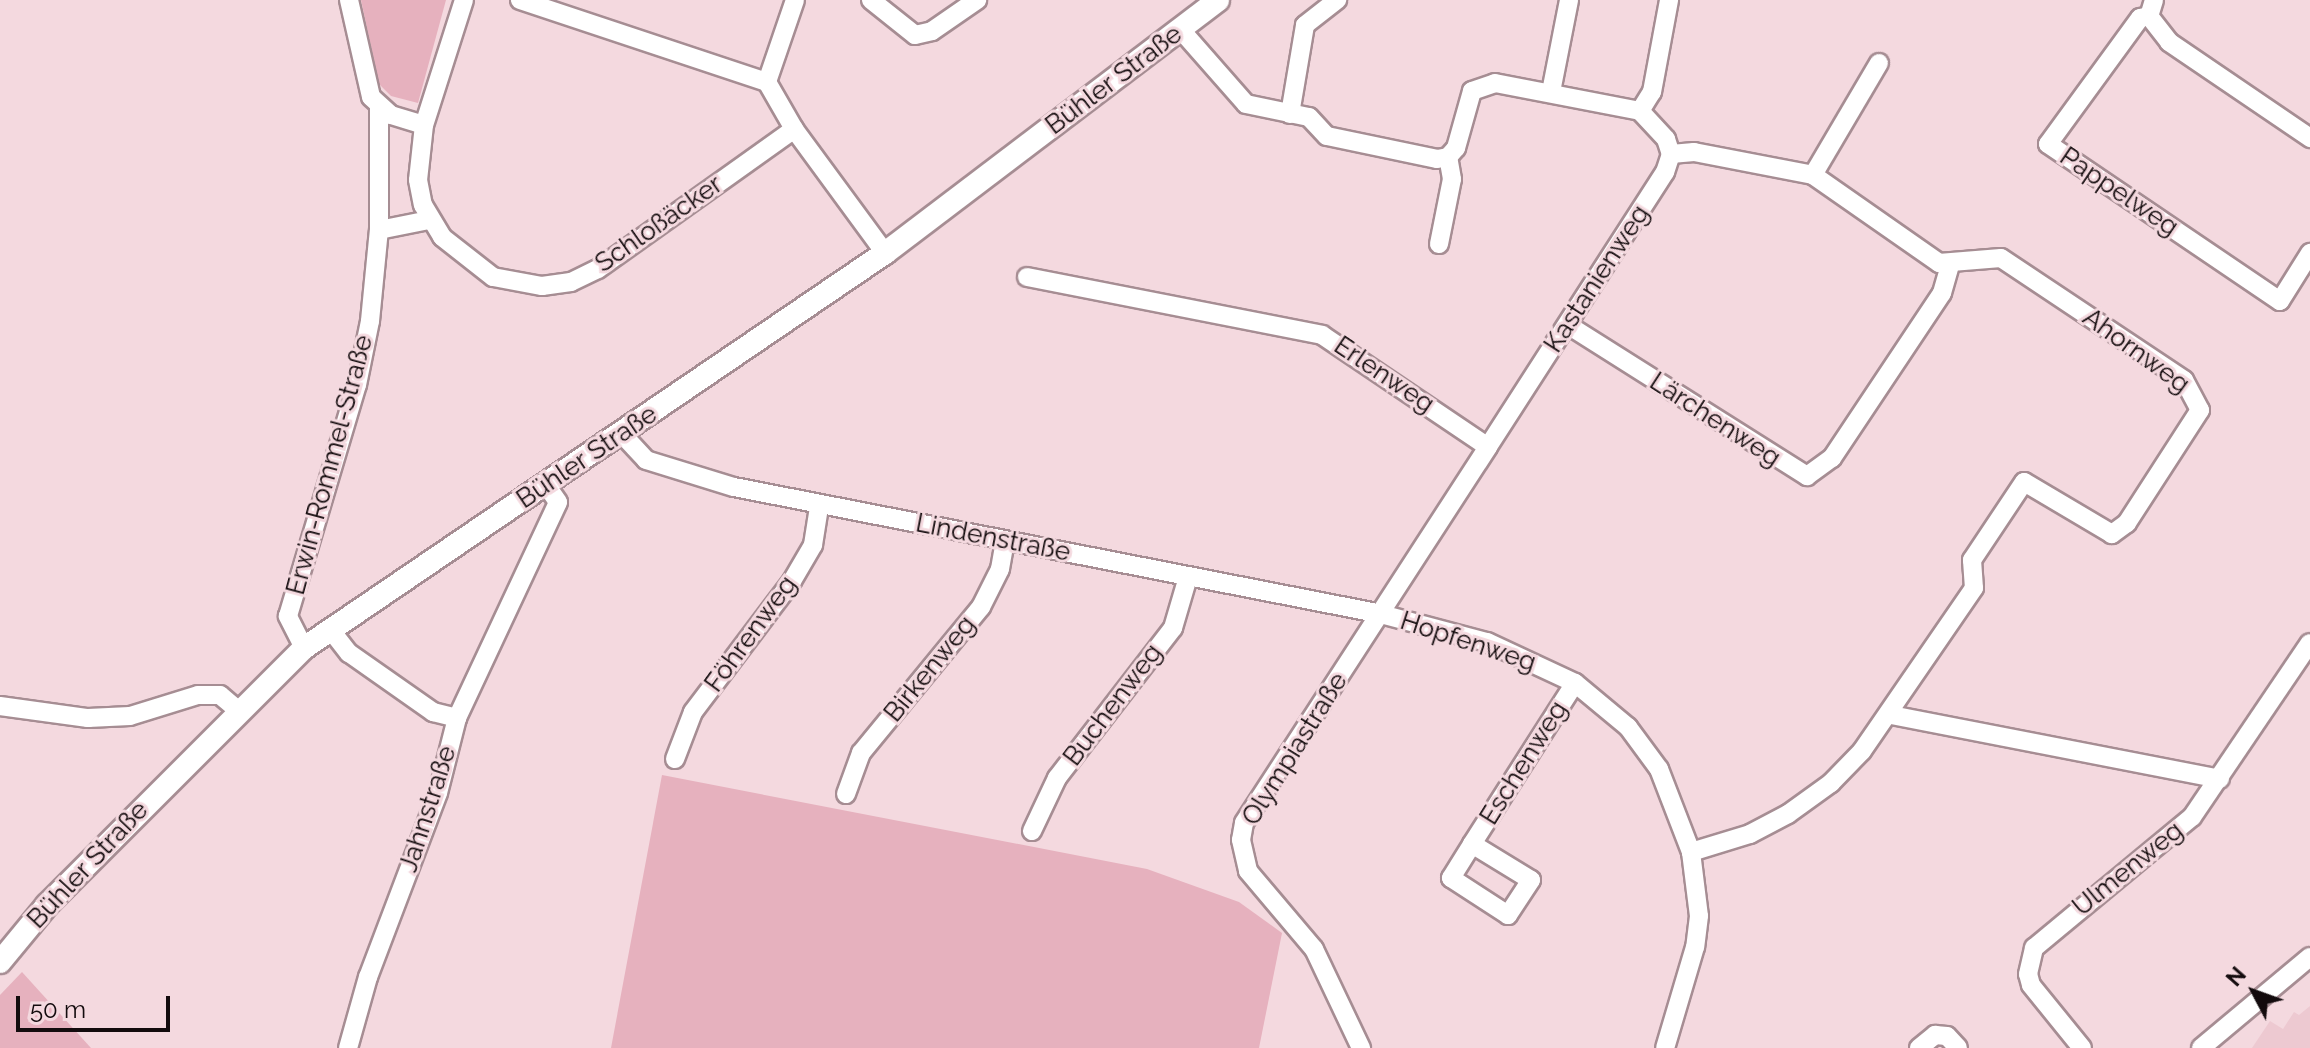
<!DOCTYPE html>
<html>
<head>
<meta charset="utf-8">
<style>
  body { margin:0 }
  #map { position:relative; width:2310px; height:1048px; overflow:hidden; background:#f4d9df; font-family:Raleway,sans-serif }
  div>[style] { position:absolute }
  .built>* { inset:0; background:#edc9d1 }
  .green>* { inset:0; background:#e6b1be }
  .roads { filter:drop-shadow(2px 0 #a68d93) drop-shadow(-2px 0 #a68d93) drop-shadow(0 2px #a68d93) drop-shadow(0 -2px #a68d93) }
  .minor>* { height:18px; margin:-9px; padding:0 9px; transform-origin:9px; border-radius:9px; background:#fff }
  .tertiary>* { height:22px; margin:-11px; padding:0 11px; transform-origin:11px; border-radius:11px; background:#fff }
  span { translate:-50% -50%; white-space:nowrap; text-align:center; line-height:1.15; -webkit-text-stroke:6px #f4d9df; paint-order:stroke }
  .street-label { font-size:26px; color:#130b0d }
  .north { position:absolute; left:2214px; top:952px; width:80px; height:80px; -webkit-text-stroke:6px #f4d9df; paint-order:stroke; rotate:311deg; font-size:22px; font-weight:700; line-height:32px; text-align:center; color:#130b0d }
  .north::after { content:''; display:block; margin:auto; width:28px; height:36px; background:#130b0d; clip-path:polygon(50% 0,100% 100%,50% 72%,0 100%) }
  .scale { position:absolute; left:16px; top:996px; width:154px; height:36px; box-sizing:border-box; border:4px solid #130b0d; border-top:0; padding-left:10px; font-size:24px; line-height:28px; white-space:nowrap; color:#130b0d; -webkit-text-stroke:6px #f4d9df; paint-order:stroke }
</style>
</head>
<body>
<div id="map">
  <div class="built">
    <i style="clip-path:polygon(2310px 1006px,2310px 1048px,2252px 1048px,2270px 1021px,2283px 1029px,2294px 1012px,2299px 1015px)"></i>
  </div>
  <div class="green">
    <i style="clip-path:polygon(361px 0,446px 0,418px 103px,391px 96px,379px 84px)"></i>
    <i style="clip-path:polygon(662px 775px,1147px 869px,1239px 902px,1282px 933px,1259px 1048px,611px 1048px)"></i>
    <i style="clip-path:polygon(22px 972px,91px 1048px,0 1048px,0 995px)"></i>
  </div>
  <div class="roads">
    <div class="minor">
      <i style="left:349px;top:0;width:99px;rotate:77.2deg"></i>
      <i style="left:371px;top:97px;width:27px;rotate:42deg"></i>
      <i style="left:391px;top:115px;width:34px;rotate:17deg"></i>
      <i style="left:464px;top:0;width:131px;rotate:107.7deg"></i>
      <i style="left:424px;top:125px;width:55px;rotate:96.2deg"></i>
      <i style="left:418px;top:180px;width:25px;rotate:79deg"></i>
      <i style="left:423px;top:205px;width:37px;rotate:59deg"></i>
      <i style="left:442px;top:237px;width:65px;rotate:38.1deg"></i>
      <i style="left:493px;top:277px;width:50px;rotate:10.4deg"></i>
      <i style="left:542px;top:286px;width:29px;rotate:-8deg"></i>
      <i style="left:571px;top:282px;width:30px;rotate:-26deg"></i>
      <i style="left:598px;top:269px;width:241px;rotate:-35.5deg"></i>
      <i style="left:520px;top:0;width:260px;rotate:18.4deg"></i>
      <i style="left:795px;top:0;width:87px;rotate:108.9deg"></i>
      <i style="left:767px;top:82px;width:54px;rotate:60.1deg"></i>
      <i style="left:794px;top:129px;width:154px;rotate:53.7deg"></i>
      <i style="left:871px;top:0;width:56px;rotate:38.5deg"></i>
      <i style="left:915px;top:35px;width:17px;rotate:-13deg"></i>
      <i style="left:932px;top:31px;width:55px;rotate:-34.6deg"></i>
      <i style="left:2154px;top:0;width:17px;rotate:107deg"></i>
      <i style="left:2149px;top:16px;width:33px;rotate:52deg"></i>
      <i style="left:2169px;top:42px;width:171px;rotate:34.2deg"></i>
      <i style="left:2149px;top:16px;width:9px;rotate:167deg"></i>
      <i style="left:2140px;top:18px;width:156px;rotate:126.1deg"></i>
      <i style="left:2048px;top:144px;width:280px;rotate:34.1deg"></i>
      <i style="left:2280px;top:301px;width:57px;rotate:-58deg"></i>
      <i style="left:1181px;top:30px;width:98px;rotate:48.7deg"></i>
      <i style="left:1246px;top:104px;width:64px;rotate:11.7deg"></i>
      <i style="left:1309px;top:117px;width:26px;rotate:47deg"></i>
      <i style="left:1327px;top:136px;width:112px;rotate:11.8deg"></i>
      <i style="left:1437px;top:159px;width:11px;rotate:-10deg"></i>
      <i style="left:1448px;top:157px;width:12px;rotate:-48deg"></i>
      <i style="left:1456px;top:148px;width:59px;rotate:-74.3deg"></i>
      <i style="left:1472px;top:91px;width:24px;rotate:-19deg"></i>
      <i style="left:1495px;top:83px;width:148px;rotate:10.9deg"></i>
      <i style="left:1640px;top:111px;width:38px;rotate:47deg"></i>
      <i style="left:1666px;top:139px;width:16px;rotate:72deg"></i>
      <i style="left:1671px;top:154px;width:19px;rotate:108deg"></i>
      <i style="left:1665px;top:172px;width:327px;rotate:122.8deg"></i>
      <i style="left:1551px;top:92px;width:94px;rotate:-78.9deg"></i>
      <i style="left:1640px;top:111px;width:22px;rotate:-58deg"></i>
      <i style="left:1652px;top:92px;width:94px;rotate:-79.5deg"></i>
      <i style="left:1290px;top:114px;width:90px;rotate:-80.4deg"></i>
      <i style="left:1305px;top:25px;width:41px;rotate:-38deg"></i>
      <i style="left:1671px;top:154px;width:23px;rotate:-5deg"></i>
      <i style="left:1694px;top:152px;width:121px;rotate:10.9deg"></i>
      <i style="left:1813px;top:175px;width:154px;rotate:34.9deg"></i>
      <i style="left:1939px;top:263px;width:62px;rotate:-4.6deg"></i>
      <i style="left:2001px;top:258px;width:220px;rotate:33.7deg"></i>
      <i style="left:2184px;top:380px;width:34px;rotate:62deg"></i>
      <i style="left:2200px;top:410px;width:135px;rotate:122.9deg"></i>
      <i style="left:2127px;top:523px;width:19px;rotate:144deg"></i>
      <i style="left:2112px;top:534px;width:102px;rotate:-149.4deg"></i>
      <i style="left:2024px;top:482px;width:94px;rotate:123.7deg"></i>
      <i style="left:1972px;top:560px;width:28px;rotate:86deg"></i>
      <i style="left:1974px;top:588px;width:198px;rotate:124.5deg"></i>
      <i style="left:1862px;top:751px;width:45px;rotate:134.1deg"></i>
      <i style="left:1831px;top:783px;width:53px;rotate:144.2deg"></i>
      <i style="left:1788px;top:814px;width:43px;rotate:152.2deg"></i>
      <i style="left:1750px;top:834px;width:62px;rotate:163deg"></i>
      <i style="left:1813px;top:175px;width:130px;rotate:-59.5deg"></i>
      <i style="left:379px;top:230px;width:51px;rotate:-11.3deg"></i>
      <i style="left:1439px;top:244px;width:66px;rotate:-78.7deg"></i>
      <i style="left:1452px;top:179px;width:22px;rotate:-100deg"></i>
      <i style="left:1027px;top:277px;width:301px;rotate:11.1deg"></i>
      <i style="left:1322px;top:335px;width:200px;rotate:34deg"></i>
      <i style="left:1488px;top:447px;width:448px;rotate:123deg"></i>
      <i style="left:1244px;top:823px;width:17px;rotate:100deg"></i>
      <i style="left:1241px;top:840px;width:32px;rotate:77deg"></i>
      <i style="left:1248px;top:871px;width:102px;rotate:49.8deg"></i>
      <i style="left:1314px;top:949px;width:110px;rotate:64.6deg"></i>
      <i style="left:1568px;top:325px;width:283px;rotate:32.3deg"></i>
      <i style="left:1807px;top:476px;width:31px;rotate:-36deg"></i>
      <i style="left:1832px;top:458px;width:198px;rotate:-56.3deg"></i>
      <i style="left:1942px;top:293px;width:29px;rotate:-74deg"></i>
      <i style="left:622px;top:434px;width:35px;rotate:47deg"></i>
      <i style="left:646px;top:460px;width:92px;rotate:17.1deg"></i>
      <i style="left:734px;top:487px;width:655px;rotate:11.09deg"></i>
      <i style="left:1377px;top:613px;width:114px;rotate:14.8deg"></i>
      <i style="left:1487px;top:642px;width:97px;rotate:25deg"></i>
      <i style="left:1575px;top:683px;width:69px;rotate:39.7deg"></i>
      <i style="left:1628px;top:727px;width:52px;rotate:53.6deg"></i>
      <i style="left:1659px;top:769px;width:89px;rotate:68.9deg"></i>
      <i style="left:1691px;top:852px;width:64px;rotate:82.9deg"></i>
      <i style="left:1699px;top:916px;width:31px;rotate:97deg"></i>
      <i style="left:1695px;top:947px;width:105px;rotate:106.5deg"></i>
      <i style="left:330px;top:629px;width:31px;rotate:52deg"></i>
      <i style="left:349px;top:653px;width:103px;rotate:35.1deg"></i>
      <i style="left:433px;top:712px;width:25px;rotate:14deg"></i>
      <i style="left:457px;top:718px;width:77px;rotate:104.2deg"></i>
      <i style="left:438px;top:793px;width:197px;rotate:110.8deg"></i>
      <i style="left:368px;top:977px;width:74px;rotate:105.7deg"></i>
      <i style="left:304px;top:648px;width:36px;rotate:-117deg"></i>
      <i style="left:288px;top:616px;width:241px;rotate:-73.4deg"></i>
      <i style="left:357px;top:385px;width:65px;rotate:-78.5deg"></i>
      <i style="left:370px;top:321px;width:91px;rotate:-84.4deg"></i>
      <i style="left:379px;top:230px;width:123px;rotate:-90deg"></i>
      <i style="left:0;top:706px;width:89px;rotate:7.8deg"></i>
      <i style="left:88px;top:718px;width:42px;rotate:-2.7deg"></i>
      <i style="left:130px;top:716px;width:71px;rotate:-17.2deg"></i>
      <i style="left:198px;top:695px;width:22px"></i>
      <i style="left:220px;top:695px;width:23px;rotate:40deg"></i>
      <i style="left:1891px;top:715px;width:335px;rotate:11deg"></i>
      <i style="left:457px;top:718px;width:238px;rotate:-64.9deg"></i>
      <i style="left:558px;top:502px;width:19px;rotate:-125deg"></i>
      <i style="left:675px;top:759px;width:50px;rotate:-69deg"></i>
      <i style="left:693px;top:712px;width:164px;rotate:-52.9deg"></i>
      <i style="left:792px;top:581px;width:42px;rotate:-59.7deg"></i>
      <i style="left:813px;top:545px;width:39px;rotate:-81deg"></i>
      <i style="left:846px;top:794px;width:44px;rotate:-69.9deg"></i>
      <i style="left:861px;top:753px;width:189px;rotate:-50.6deg"></i>
      <i style="left:981px;top:607px;width:42px;rotate:-63.4deg"></i>
      <i style="left:1000px;top:569px;width:29px;rotate:-80deg"></i>
      <i style="left:1032px;top:831px;width:59px;rotate:-64.7deg"></i>
      <i style="left:1057px;top:778px;width:190px;rotate:-52.3deg"></i>
      <i style="left:1173px;top:628px;width:53px;rotate:-73.6deg"></i>
      <i style="left:1472px;top:844px;width:69px;rotate:31.4deg"></i>
      <i style="left:1531px;top:880px;width:42px;rotate:123.3deg"></i>
      <i style="left:1508px;top:915px;width:68px;rotate:-147deg"></i>
      <i style="left:1451px;top:878px;width:40px;rotate:-58deg"></i>
      <i style="left:1472px;top:844px;width:191px;rotate:-57.4deg"></i>
      <i style="left:1919px;top:1048px;width:21px;rotate:-39deg"></i>
      <i style="left:1935px;top:1035px;width:12px;rotate:5deg"></i>
      <i style="left:1947px;top:1036px;width:16px;rotate:47deg"></i>
      <i style="left:2082px;top:1048px;width:81px;rotate:-129deg"></i>
      <i style="left:2031px;top:985px;width:11px;rotate:-105deg"></i>
      <i style="left:2028px;top:974px;width:27px;rotate:-77deg"></i>
      <i style="left:2034px;top:948px;width:205px;rotate:-39.7deg"></i>
      <i style="left:2192px;top:817px;width:210px;rotate:-55.9deg"></i>
      <i style="left:2201px;top:1048px;width:142px;rotate:-39.9deg"></i>
    </div>
    <div class="tertiary">
      <i style="left:0;top:962px;width:74px;rotate:-50.5deg"></i>
      <i style="left:47px;top:905px;width:363px;rotate:-45deg"></i>
      <i style="left:304px;top:648px;width:703px;rotate:-34.21deg"></i>
      <i style="left:885px;top:253px;width:418px;rotate:-37.2deg"></i>
    </div>
  </div>
  <div class="street-label">
    <span style="left:1114px;top:80px;rotate:-37deg">Bühler Straße</span>
    <span style="left:2119px;top:192px;rotate:34deg">Pappelweg</span>
    <span style="left:659px;top:224px;rotate:-35deg">Schloßäcker</span>
    <span style="left:1597px;top:279px;rotate:-57deg">Kastanienweg</span>
    <span style="left:2136px;top:351px;rotate:36deg">Ahornweg</span>
    <span style="left:1384px;top:375px;rotate:34deg">Erlenweg</span>
    <span style="left:1715px;top:420px;rotate:33deg">Lärchenweg</span>
    <span style="left:587px;top:457px;rotate:-34deg">Bühler Straße</span>
    <span style="left:330px;top:465px;rotate:-75deg">Erwin-Rommel-Straße</span>
    <span style="left:993px;top:538px;rotate:11deg">Lindenstraße</span>
    <span style="left:751px;top:634px;rotate:-54deg">Föhrenweg</span>
    <span style="left:1468px;top:642px;rotate:18deg">Hopfenweg</span>
    <span style="left:930px;top:669px;rotate:-51deg">Birkenweg</span>
    <span style="left:1113px;top:705px;rotate:-53deg">Buchenweg</span>
    <span style="left:1295px;top:749px;rotate:-58deg">Olympiastraße</span>
    <span style="left:1524px;top:763px;rotate:-58deg">Eschenweg</span>
    <span style="left:428px;top:809px;rotate:-72deg">Jahnstraße</span>
    <span style="left:88px;top:865px;rotate:-47deg">Bühler Straße</span>
    <span style="left:2128px;top:869px;rotate:-39deg">Ulmenweg</span>
  </div>
  <div class="north">N</div>
  <div class="scale">50 m</div>
</div>
</body>
</html>
